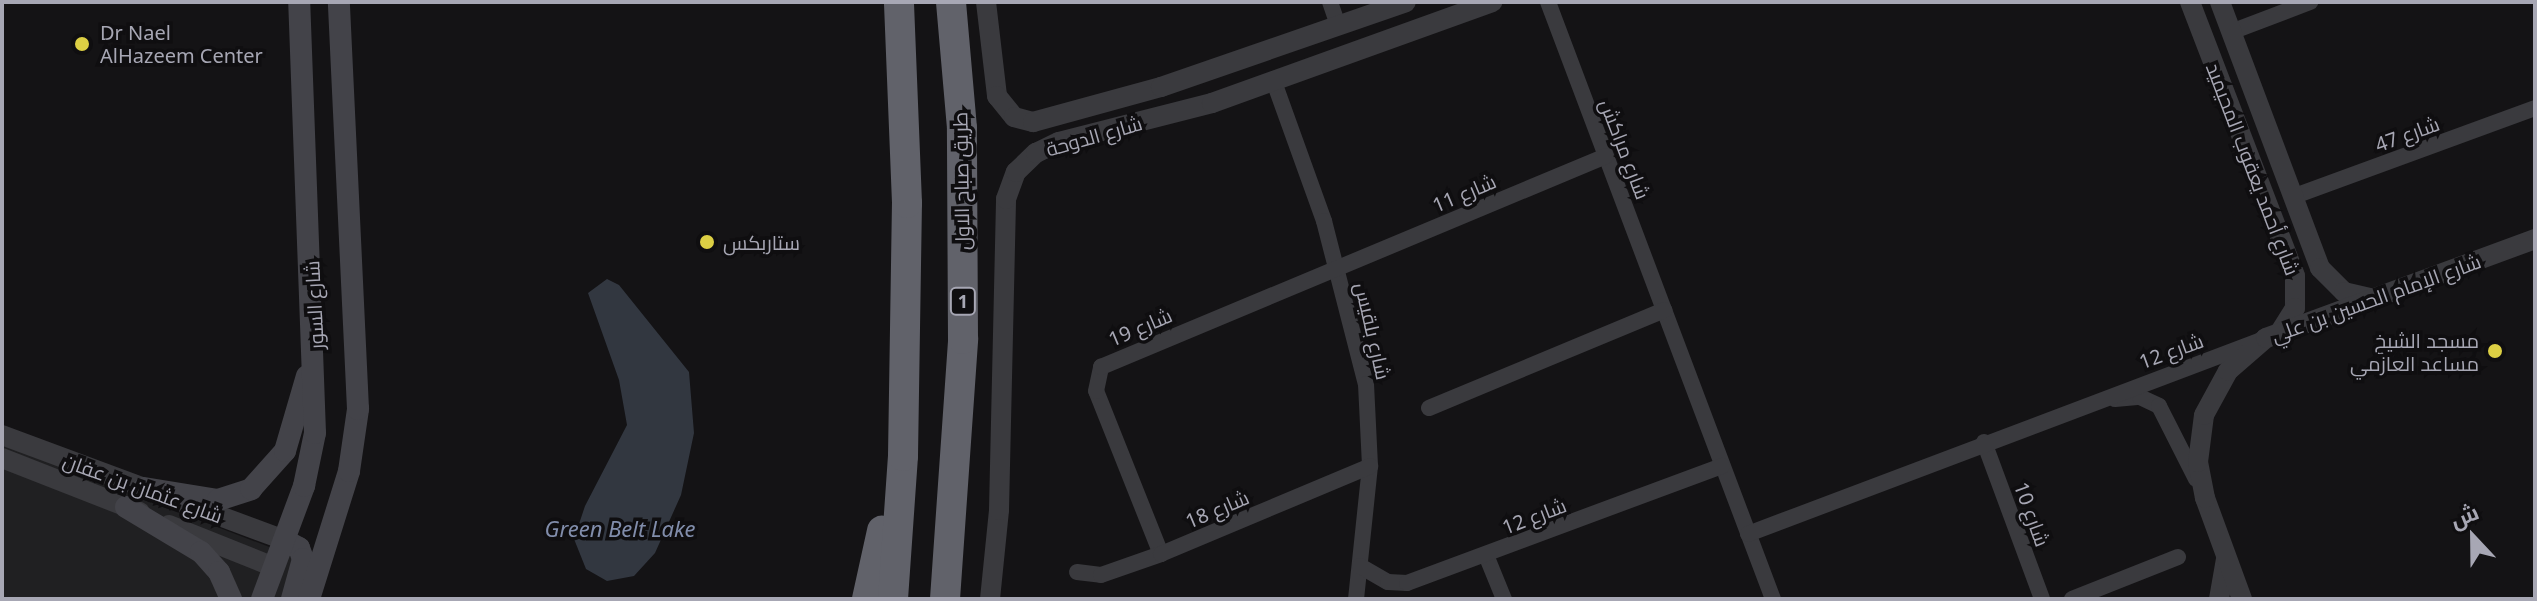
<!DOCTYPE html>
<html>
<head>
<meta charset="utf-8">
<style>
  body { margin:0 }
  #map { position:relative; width:2537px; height:601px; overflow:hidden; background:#141315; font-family:"Noto Sans",Cairo,sans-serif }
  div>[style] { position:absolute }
  .built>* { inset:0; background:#202022 }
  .water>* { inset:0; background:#323740 }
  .minor>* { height:16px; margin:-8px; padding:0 8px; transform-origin:8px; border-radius:8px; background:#3a3a3e }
  .tertiary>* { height:20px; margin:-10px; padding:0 10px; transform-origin:10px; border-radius:10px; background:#3a3a3e }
  .secondary>* { height:22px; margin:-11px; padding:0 11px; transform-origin:11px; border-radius:11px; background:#434349 }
  .motorway>* { height:30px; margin:-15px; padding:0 15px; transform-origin:15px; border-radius:15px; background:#61626a }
  .dots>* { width:22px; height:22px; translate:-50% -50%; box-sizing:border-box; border:4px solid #0f0e10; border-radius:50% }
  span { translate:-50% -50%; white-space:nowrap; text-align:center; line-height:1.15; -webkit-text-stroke:7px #0f0e10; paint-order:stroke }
  .shield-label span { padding:2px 6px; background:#0f0e10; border:2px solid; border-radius:6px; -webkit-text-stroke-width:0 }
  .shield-label { font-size:18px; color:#a7a7b4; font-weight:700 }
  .poi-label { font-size:20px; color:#a7a7b4 }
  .left { translate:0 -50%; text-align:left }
  .right { translate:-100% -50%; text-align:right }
  .street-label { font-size:20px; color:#a7a7b4 }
  .water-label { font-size:22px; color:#818dab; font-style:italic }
  .frame { position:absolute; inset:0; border:4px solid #a7a7b4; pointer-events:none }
  .north { position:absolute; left:2433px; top:497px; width:80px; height:80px; -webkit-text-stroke:6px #0f0e10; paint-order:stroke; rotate:338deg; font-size:22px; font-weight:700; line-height:32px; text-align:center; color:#a7a7b4 }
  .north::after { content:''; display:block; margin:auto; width:28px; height:36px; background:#a7a7b4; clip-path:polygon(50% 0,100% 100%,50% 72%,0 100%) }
</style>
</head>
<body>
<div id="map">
  <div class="built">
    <i style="clip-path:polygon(2px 444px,303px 560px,289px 599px,2px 599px)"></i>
  </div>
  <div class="water">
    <i style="clip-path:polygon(607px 279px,619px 285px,689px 372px,694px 433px,681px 495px,655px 553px,634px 576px,607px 581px,586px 569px,574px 539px,585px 506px,627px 425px,619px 380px,588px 293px)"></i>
  </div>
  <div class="minor">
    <i style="left:1330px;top:2px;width:24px;rotate:71deg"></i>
    <i style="left:1548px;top:2px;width:638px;rotate:69.35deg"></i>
    <i style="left:2231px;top:32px;width:85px;rotate:-20.8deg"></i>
    <i style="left:1274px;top:82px;width:148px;rotate:70.2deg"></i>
    <i style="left:1324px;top:221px;width:168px;rotate:75.6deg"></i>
    <i style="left:1366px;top:384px;width:82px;rotate:87.2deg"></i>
    <i style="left:1370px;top:466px;width:134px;rotate:96deg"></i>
    <i style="left:2292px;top:197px;width:259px;rotate:-20.1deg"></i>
    <i style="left:2115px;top:399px;width:25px;rotate:-5deg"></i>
    <i style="left:2140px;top:397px;width:21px;rotate:25deg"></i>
    <i style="left:2159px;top:406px;width:82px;rotate:63.1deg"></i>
    <i style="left:1429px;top:408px;width:255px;rotate:-22.6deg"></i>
    <i style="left:1984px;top:442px;width:167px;rotate:69.7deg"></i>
    <i style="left:1748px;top:534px;width:546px;rotate:-20.69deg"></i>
    <i style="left:1161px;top:554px;width:175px;rotate:-111.7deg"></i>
    <i style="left:1096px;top:391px;width:25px;rotate:-78deg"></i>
    <i style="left:1101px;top:367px;width:547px;rotate:-22.68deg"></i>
    <i style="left:1486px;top:555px;width:48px;rotate:67.8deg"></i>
    <i style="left:1360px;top:566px;width:32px;rotate:30deg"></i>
    <i style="left:1388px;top:582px;width:19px;rotate:3deg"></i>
    <i style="left:1407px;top:583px;width:336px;rotate:-20.4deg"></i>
    <i style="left:1077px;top:572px;width:24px;rotate:7deg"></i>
    <i style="left:1101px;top:575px;width:64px;rotate:-19.3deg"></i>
    <i style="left:1161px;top:554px;width:227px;rotate:-22.8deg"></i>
    <i style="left:2072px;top:599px;width:114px;rotate:-21.6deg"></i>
  </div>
  <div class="tertiary">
    <i style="left:986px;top:2px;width:95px;rotate:83.3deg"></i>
    <i style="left:997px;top:96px;width:27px;rotate:51deg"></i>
    <i style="left:1014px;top:117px;width:20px;rotate:15deg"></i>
    <i style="left:1033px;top:122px;width:133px;rotate:-15.3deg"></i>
    <i style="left:1161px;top:87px;width:259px;rotate:-19.1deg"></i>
    <i style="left:2190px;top:2px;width:293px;rotate:69deg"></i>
    <i style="left:2295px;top:276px;width:32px;rotate:90deg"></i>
    <i style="left:2295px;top:308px;width:31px;rotate:122deg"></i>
    <i style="left:2220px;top:2px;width:284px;rotate:69.4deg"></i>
    <i style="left:2320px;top:268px;width:34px;rotate:45deg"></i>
    <i style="left:2344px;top:292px;width:31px;rotate:13deg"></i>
    <i style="left:2px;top:435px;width:301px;rotate:20.4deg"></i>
    <i style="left:2px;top:458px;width:148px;rotate:21.4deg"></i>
    <i style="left:169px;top:525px;width:113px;rotate:21.8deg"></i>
    <i style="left:990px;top:599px;width:89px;rotate:-84.2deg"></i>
    <i style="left:999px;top:510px;width:311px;rotate:-88.7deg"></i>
    <i style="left:1006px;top:199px;width:29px;rotate:-70deg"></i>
    <i style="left:1016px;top:172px;width:28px;rotate:-44deg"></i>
    <i style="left:1036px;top:153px;width:25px;rotate:-26deg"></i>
    <i style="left:1059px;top:142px;width:158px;rotate:-14.3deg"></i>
    <i style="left:1212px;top:103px;width:298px;rotate:-19.8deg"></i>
    <i style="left:2219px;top:599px;width:41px;rotate:-80.1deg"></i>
    <i style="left:2242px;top:599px;width:108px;rotate:-110.1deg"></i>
    <i style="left:2205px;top:498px;width:37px;rotate:-101deg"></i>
    <i style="left:2198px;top:462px;width:47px;rotate:-82.7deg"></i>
    <i style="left:2204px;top:415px;width:50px;rotate:-61.4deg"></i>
    <i style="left:2228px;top:371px;width:50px;rotate:-41deg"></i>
    <i style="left:2266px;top:338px;width:287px;rotate:-20.2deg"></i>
  </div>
  <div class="secondary">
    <i style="left:144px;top:488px;width:75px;rotate:9.2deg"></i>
    <i style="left:218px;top:500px;width:35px;rotate:-18deg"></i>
    <i style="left:251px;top:489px;width:51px;rotate:-48.2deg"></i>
    <i style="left:285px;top:451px;width:78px;rotate:-73.7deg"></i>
    <i style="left:126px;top:507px;width:87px;rotate:31deg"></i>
    <i style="left:201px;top:552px;width:27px;rotate:48deg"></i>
    <i style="left:219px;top:572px;width:30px;rotate:66deg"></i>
    <i style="left:284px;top:540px;width:17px;rotate:28deg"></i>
    <i style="left:299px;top:548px;width:12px;rotate:70deg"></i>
    <i style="left:303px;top:559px;width:41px;rotate:105.4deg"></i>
    <i style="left:262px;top:599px;width:121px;rotate:-69.6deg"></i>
    <i style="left:304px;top:486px;width:54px;rotate:-78.3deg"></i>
    <i style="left:315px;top:433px;width:431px;rotate:-92.1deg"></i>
    <i style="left:309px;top:599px;width:134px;rotate:-72.6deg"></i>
    <i style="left:349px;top:471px;width:63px;rotate:-81.7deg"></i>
    <i style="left:358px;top:409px;width:407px;rotate:-92.7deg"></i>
  </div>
  <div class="motorway">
    <i style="left:867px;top:599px;width:70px;rotate:-77.6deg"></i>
    <i style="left:893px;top:599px;width:143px;rotate:-86deg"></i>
    <i style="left:903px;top:456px;width:253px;rotate:-89.1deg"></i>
    <i style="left:907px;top:203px;width:201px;rotate:-92.3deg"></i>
    <i style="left:945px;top:599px;width:261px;rotate:-86deg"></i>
    <i style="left:963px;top:339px;width:211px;rotate:-90.3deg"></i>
    <i style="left:962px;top:128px;width:126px;rotate:-95deg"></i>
  </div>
  <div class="dots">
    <i style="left:82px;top:44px;background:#dccf44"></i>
    <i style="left:707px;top:242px;background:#dccf44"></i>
    <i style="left:2495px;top:351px;background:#dccf44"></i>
  </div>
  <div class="shield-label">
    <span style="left:963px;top:301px">1</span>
  </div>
  <div class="poi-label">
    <span class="left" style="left:100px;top:44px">Dr Nael<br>AlHazeem Center</span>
    <span class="left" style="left:723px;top:242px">ستاربكس</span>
    <span class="right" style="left:2479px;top:352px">مسجد الشيخ<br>مساعد العازمي</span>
  </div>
  <div class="street-label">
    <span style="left:2407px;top:134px;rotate:-20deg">شارع 47</span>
    <span style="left:1094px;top:136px;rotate:-16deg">شارع الدوحة</span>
    <span style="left:1625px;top:149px;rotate:69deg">شارع مراكش</span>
    <span style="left:2253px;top:169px;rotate:69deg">شارع أحمد يعقوب المحيميد</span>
    <span style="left:961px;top:181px;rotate:-91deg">طريق صباح الاول</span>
    <span style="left:1464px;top:193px;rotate:-23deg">شارع 11</span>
    <span style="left:2376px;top:298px;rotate:-20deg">شارع الإمام الحسين بن علي</span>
    <span style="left:314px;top:305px;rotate:-93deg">شارع السور</span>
    <span style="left:1140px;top:327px;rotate:-23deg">شارع 19</span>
    <span style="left:1373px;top:331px;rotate:77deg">شارع بلقيس</span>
    <span style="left:2171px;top:351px;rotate:-20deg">شارع 12</span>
    <span style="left:143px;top:488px;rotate:20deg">شارع عثمان بن عفان</span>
    <span style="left:1217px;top:509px;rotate:-23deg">شارع 18</span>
    <span style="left:2032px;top:514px;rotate:70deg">شارع 10</span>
    <span style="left:1534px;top:516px;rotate:-21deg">شارع 12</span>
  </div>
  <div class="water-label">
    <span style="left:620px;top:529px">Green Belt Lake</span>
  </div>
  <div class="frame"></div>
  <div class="north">ش</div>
</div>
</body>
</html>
